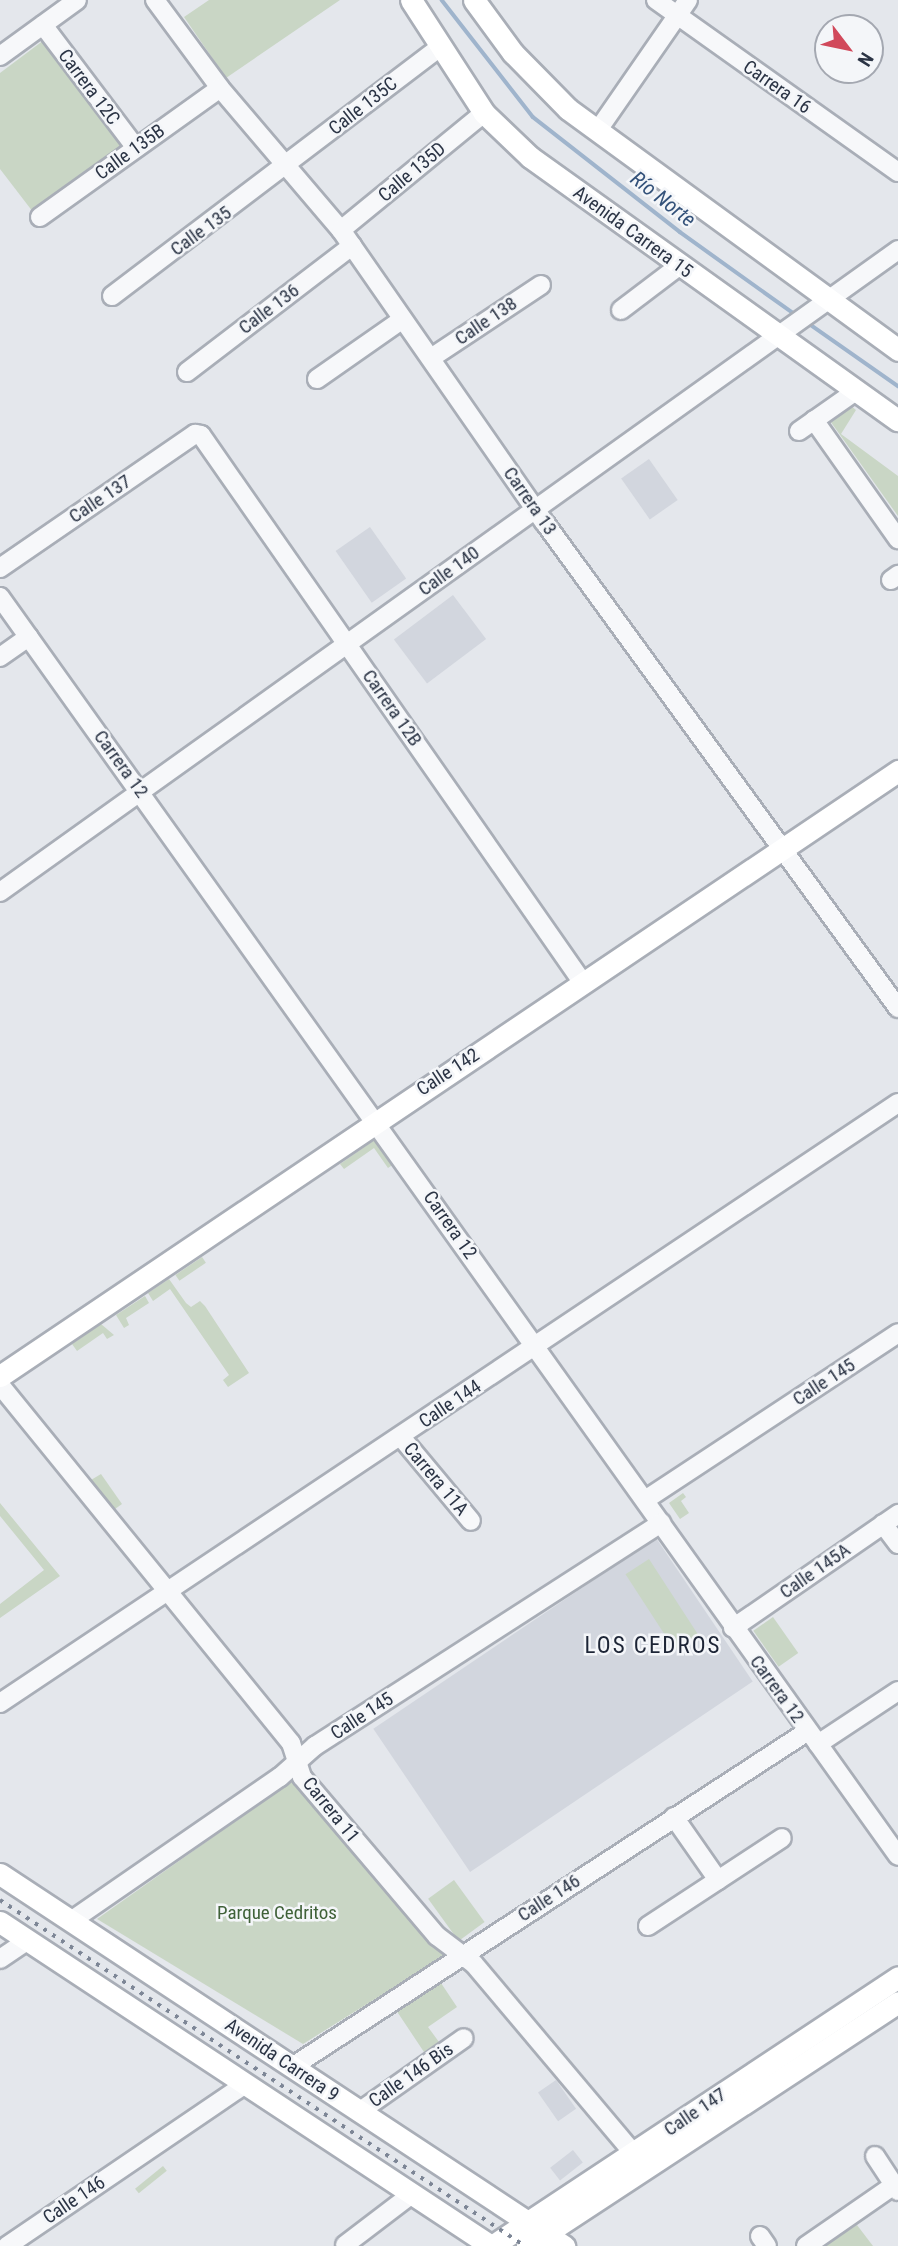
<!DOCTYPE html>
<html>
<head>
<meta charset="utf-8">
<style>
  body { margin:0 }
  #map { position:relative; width:898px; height:2246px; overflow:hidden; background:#e4e7ec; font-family:"Roboto Condensed",sans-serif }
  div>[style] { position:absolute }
  .built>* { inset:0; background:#d2d6de; transform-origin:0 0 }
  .green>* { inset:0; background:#c9d6c5; transform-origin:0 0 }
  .stream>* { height:3.5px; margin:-1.75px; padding:0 1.75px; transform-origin:1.75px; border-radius:1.75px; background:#9fb4cc }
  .roads { filter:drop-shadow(2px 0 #a9aeb7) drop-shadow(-2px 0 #a9aeb7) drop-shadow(0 2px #a9aeb7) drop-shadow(0 -2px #a9aeb7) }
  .minor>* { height:18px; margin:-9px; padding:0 9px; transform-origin:9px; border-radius:9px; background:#f7f8fa }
  .major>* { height:21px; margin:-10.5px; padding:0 10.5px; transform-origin:10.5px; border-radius:10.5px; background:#fff }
  .rail>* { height:3.5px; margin-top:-1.75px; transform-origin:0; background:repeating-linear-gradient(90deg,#7d8696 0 3.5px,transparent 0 10.5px) }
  span { translate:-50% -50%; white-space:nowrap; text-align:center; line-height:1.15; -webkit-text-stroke:5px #f4f6f9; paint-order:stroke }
  .street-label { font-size:19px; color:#2b3445 }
  .park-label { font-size:19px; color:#3f6138 }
  .water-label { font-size:21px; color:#34527a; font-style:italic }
  .quarter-label { font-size:23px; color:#1d2536; letter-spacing:2px }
  .north { position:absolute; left:814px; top:14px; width:70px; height:70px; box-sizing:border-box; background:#f4f6f9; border:2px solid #a4a8b1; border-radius:50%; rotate:122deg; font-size:19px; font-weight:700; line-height:28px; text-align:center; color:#2b3445 }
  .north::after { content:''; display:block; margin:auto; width:24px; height:32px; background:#d1495b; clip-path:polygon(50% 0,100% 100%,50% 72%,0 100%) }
</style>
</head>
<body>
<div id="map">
  <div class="built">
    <i style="left:649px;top:459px;width:50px;height:34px;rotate:55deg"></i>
    <i style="left:370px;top:527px;width:63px;height:42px;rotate:55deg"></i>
    <i style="left:453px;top:595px;width:55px;height:74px;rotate:53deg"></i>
    <i style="left:656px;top:1538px;width:173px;height:341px;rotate:56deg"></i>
    <i style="left:556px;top:2080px;width:35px;height:22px;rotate:55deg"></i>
    <i style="left:573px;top:2150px;width:16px;height:29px;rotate:52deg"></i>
  </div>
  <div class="green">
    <i style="clip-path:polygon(209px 0,340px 0,226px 78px,184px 17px)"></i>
    <i style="clip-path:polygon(48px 37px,128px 146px,33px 212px,0 169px,0 73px)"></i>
    <i style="clip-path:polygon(850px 405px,856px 410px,841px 434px,898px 476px,898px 516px,828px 418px)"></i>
    <i style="clip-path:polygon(376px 1139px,394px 1164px,388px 1168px,374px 1148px,344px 1169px,340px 1164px)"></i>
    <i style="left:202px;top:1257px;width:7px;height:32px;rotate:56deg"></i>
    <i style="clip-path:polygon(169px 1279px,186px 1303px,191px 1307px,200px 1301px,205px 1306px,249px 1373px,228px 1387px,223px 1380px,229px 1375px,170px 1289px,153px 1301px,148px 1293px)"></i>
    <i style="clip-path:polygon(145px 1296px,149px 1303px,126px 1318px,129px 1325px,124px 1328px,116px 1315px)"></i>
    <i style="clip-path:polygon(101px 1324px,114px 1335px,107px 1339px,103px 1333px,77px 1351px,72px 1344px)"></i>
    <i style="clip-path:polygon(101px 1474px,122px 1504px,115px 1509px,91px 1480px)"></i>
    <i style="clip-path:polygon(683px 1493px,686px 1497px,681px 1501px,689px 1513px,680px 1519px,669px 1503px)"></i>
    <i style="clip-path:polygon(0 1503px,60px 1576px,0 1618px,0 1604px,44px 1570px,0 1516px)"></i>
    <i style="left:649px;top:1559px;width:90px;height:28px;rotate:57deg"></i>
    <i style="left:773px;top:1617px;width:44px;height:24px;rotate:55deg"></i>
    <i style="clip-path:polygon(292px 1781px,444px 1956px,303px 2044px,97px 1919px)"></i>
    <i style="left:454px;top:1880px;width:52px;height:32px;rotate:54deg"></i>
    <i style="clip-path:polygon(439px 1980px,457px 2007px,428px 2027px,439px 2042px,424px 2052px,396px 2010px)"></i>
    <i style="left:163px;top:2166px;width:6px;height:36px;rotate:51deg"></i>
    <i style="clip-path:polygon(857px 2225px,873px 2246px,823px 2246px)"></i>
  </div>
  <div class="stream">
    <i style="left:442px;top:0;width:148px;rotate:52.1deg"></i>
    <i style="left:533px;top:117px;width:187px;rotate:38deg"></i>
    <i style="left:680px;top:232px;width:143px;rotate:35.6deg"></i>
    <i style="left:808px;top:323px;width:110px;rotate:35deg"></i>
  </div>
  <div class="roads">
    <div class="minor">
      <i style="left:155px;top:0;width:109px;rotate:53.5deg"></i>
      <i style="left:220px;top:88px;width:187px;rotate:49.6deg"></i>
      <i style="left:341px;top:230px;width:357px;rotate:55.2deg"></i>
      <i style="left:545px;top:523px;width:600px;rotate:53.95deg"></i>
      <i style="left:656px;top:0;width:297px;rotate:35.4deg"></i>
      <i style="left:43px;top:25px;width:154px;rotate:52.9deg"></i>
      <i style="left:0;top:56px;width:95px;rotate:-36deg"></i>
      <i style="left:598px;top:130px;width:158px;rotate:-55.3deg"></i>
      <i style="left:40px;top:217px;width:221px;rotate:-35.6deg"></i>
      <i style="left:341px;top:230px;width:185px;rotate:-39.3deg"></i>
      <i style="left:112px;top:296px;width:410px;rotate:-37.2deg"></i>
      <i style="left:621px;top:310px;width:73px;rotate:-37.2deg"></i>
      <i style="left:431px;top:358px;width:132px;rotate:-33.6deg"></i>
      <i style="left:187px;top:372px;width:208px;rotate:-37.4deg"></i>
      <i style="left:317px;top:379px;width:101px;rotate:-34.9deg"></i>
      <i style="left:814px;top:420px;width:146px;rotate:54.8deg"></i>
      <i style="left:799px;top:431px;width:70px;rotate:-35.1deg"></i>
      <i style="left:0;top:568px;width:237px;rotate:-34.5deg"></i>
      <i style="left:195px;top:434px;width:6px;rotate:9deg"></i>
      <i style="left:201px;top:435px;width:668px;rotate:55.12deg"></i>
      <i style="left:891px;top:580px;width:9px;rotate:-36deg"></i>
      <i style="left:0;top:597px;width:1546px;rotate:54.5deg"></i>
      <i style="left:0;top:657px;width:35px;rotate:-35deg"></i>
      <i style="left:0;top:892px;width:1104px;rotate:-35.56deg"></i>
      <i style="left:0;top:1385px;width:461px;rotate:50.9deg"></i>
      <i style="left:291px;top:1743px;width:36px;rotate:72deg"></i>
      <i style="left:302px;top:1777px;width:209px;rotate:49.7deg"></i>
      <i style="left:437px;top:1936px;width:46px;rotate:37.1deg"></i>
      <i style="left:474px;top:1964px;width:247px;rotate:49.9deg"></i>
      <i style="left:401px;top:1437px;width:109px;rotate:50.2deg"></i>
      <i style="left:645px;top:1500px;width:303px;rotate:-33.4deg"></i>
      <i style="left:883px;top:1524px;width:25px;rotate:53deg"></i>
      <i style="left:733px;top:1628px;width:201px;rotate:-34.6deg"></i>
      <i style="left:0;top:1703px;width:1080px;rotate:-33.75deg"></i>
      <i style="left:818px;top:1744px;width:96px;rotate:-33.5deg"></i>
      <i style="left:674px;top:1817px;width:77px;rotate:55.1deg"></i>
      <i style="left:71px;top:1921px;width:254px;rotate:-34.6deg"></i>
      <i style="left:280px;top:1777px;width:47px;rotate:-41.5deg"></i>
      <i style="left:315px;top:1746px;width:412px;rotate:-32.8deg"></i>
      <i style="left:648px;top:1926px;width:160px;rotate:-33.3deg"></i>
      <i style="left:0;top:1959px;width:32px;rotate:-34deg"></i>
      <i style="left:292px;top:2067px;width:616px;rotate:-33.07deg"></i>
      <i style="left:359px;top:2112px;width:128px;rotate:-35.2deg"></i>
      <i style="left:875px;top:2156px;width:42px;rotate:56.7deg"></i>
      <i style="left:760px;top:2236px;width:12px;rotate:55deg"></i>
      <i style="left:345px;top:2245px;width:84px;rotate:-37.3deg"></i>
      <i style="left:7px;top:2246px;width:288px;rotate:-34.2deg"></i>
      <i style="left:806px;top:2246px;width:107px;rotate:-34.7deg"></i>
    </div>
    <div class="major">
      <i style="left:411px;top:0;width:135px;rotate:57.1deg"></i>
      <i style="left:484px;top:113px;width:64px;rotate:43.7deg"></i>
      <i style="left:530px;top:157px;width:452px;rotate:35.6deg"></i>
      <i style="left:474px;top:0;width:66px;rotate:53.7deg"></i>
      <i style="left:513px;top:53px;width:78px;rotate:45.5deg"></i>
      <i style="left:568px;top:109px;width:409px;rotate:36.1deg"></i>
      <i style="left:0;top:1376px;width:1083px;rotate:-33.97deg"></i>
      <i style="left:0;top:1874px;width:676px;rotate:33.41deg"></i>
      <i style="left:0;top:1922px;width:588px;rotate:33.42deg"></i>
      <i style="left:492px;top:2246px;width:487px;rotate:-33.5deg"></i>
      <i style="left:527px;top:2246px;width:444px;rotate:-33.3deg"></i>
    </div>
  </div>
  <div class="rail">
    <i style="left:0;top:1900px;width:629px;rotate:33.39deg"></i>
  </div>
  <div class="street-label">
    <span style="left:89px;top:87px;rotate:53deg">Carrera 12C</span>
    <span style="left:777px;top:87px;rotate:35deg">Carrera 16</span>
    <span style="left:363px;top:106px;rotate:-38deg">Calle 135C</span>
    <span style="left:130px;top:152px;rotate:-36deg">Calle 135B</span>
    <span style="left:412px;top:172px;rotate:-40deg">Calle 135D</span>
    <span style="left:201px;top:231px;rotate:-36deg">Calle 135</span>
    <span style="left:633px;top:232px;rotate:36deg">Avenida Carrera 15</span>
    <span style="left:269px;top:309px;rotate:-37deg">Calle 136</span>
    <span style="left:486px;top:321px;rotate:-34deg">Calle 138</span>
    <span style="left:100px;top:499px;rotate:-34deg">Calle 137</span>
    <span style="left:530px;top:501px;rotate:55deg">Carrera 13</span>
    <span style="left:449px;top:571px;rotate:-36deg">Calle 140</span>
    <span style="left:392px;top:708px;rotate:55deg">Carrera 12B</span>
    <span style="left:121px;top:764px;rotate:54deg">Carrera 12</span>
    <span style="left:448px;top:1072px;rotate:-33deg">Calle 142</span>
    <span style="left:450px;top:1225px;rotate:55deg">Carrera 12</span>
    <span style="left:824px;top:1382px;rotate:-33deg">Calle 145</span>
    <span style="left:450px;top:1404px;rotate:-34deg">Calle 144</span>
    <span style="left:436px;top:1479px;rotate:50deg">Carrera 11A</span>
    <span style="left:815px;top:1571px;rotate:-35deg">Calle 145A</span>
    <span style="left:777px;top:1689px;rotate:54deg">Carrera 12</span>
    <span style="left:362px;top:1716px;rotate:-33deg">Calle 145</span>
    <span style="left:331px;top:1810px;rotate:51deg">Carrera 11</span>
    <span style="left:549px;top:1898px;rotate:-33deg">Calle 146</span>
    <span style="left:282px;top:2060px;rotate:34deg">Avenida Carrera 9</span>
    <span style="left:411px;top:2075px;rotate:-35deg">Calle 146 Bis</span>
    <span style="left:695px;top:2112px;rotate:-34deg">Calle 147</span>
    <span style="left:74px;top:2200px;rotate:-34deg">Calle 146</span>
  </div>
  <div class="park-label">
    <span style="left:277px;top:1913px">Parque Cedritos</span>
  </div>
  <div class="water-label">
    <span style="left:663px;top:199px;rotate:38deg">Río Norte</span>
  </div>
  <div class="quarter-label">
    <span style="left:653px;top:1646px">LOS CEDROS</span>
  </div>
  <div class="north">N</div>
</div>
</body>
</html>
